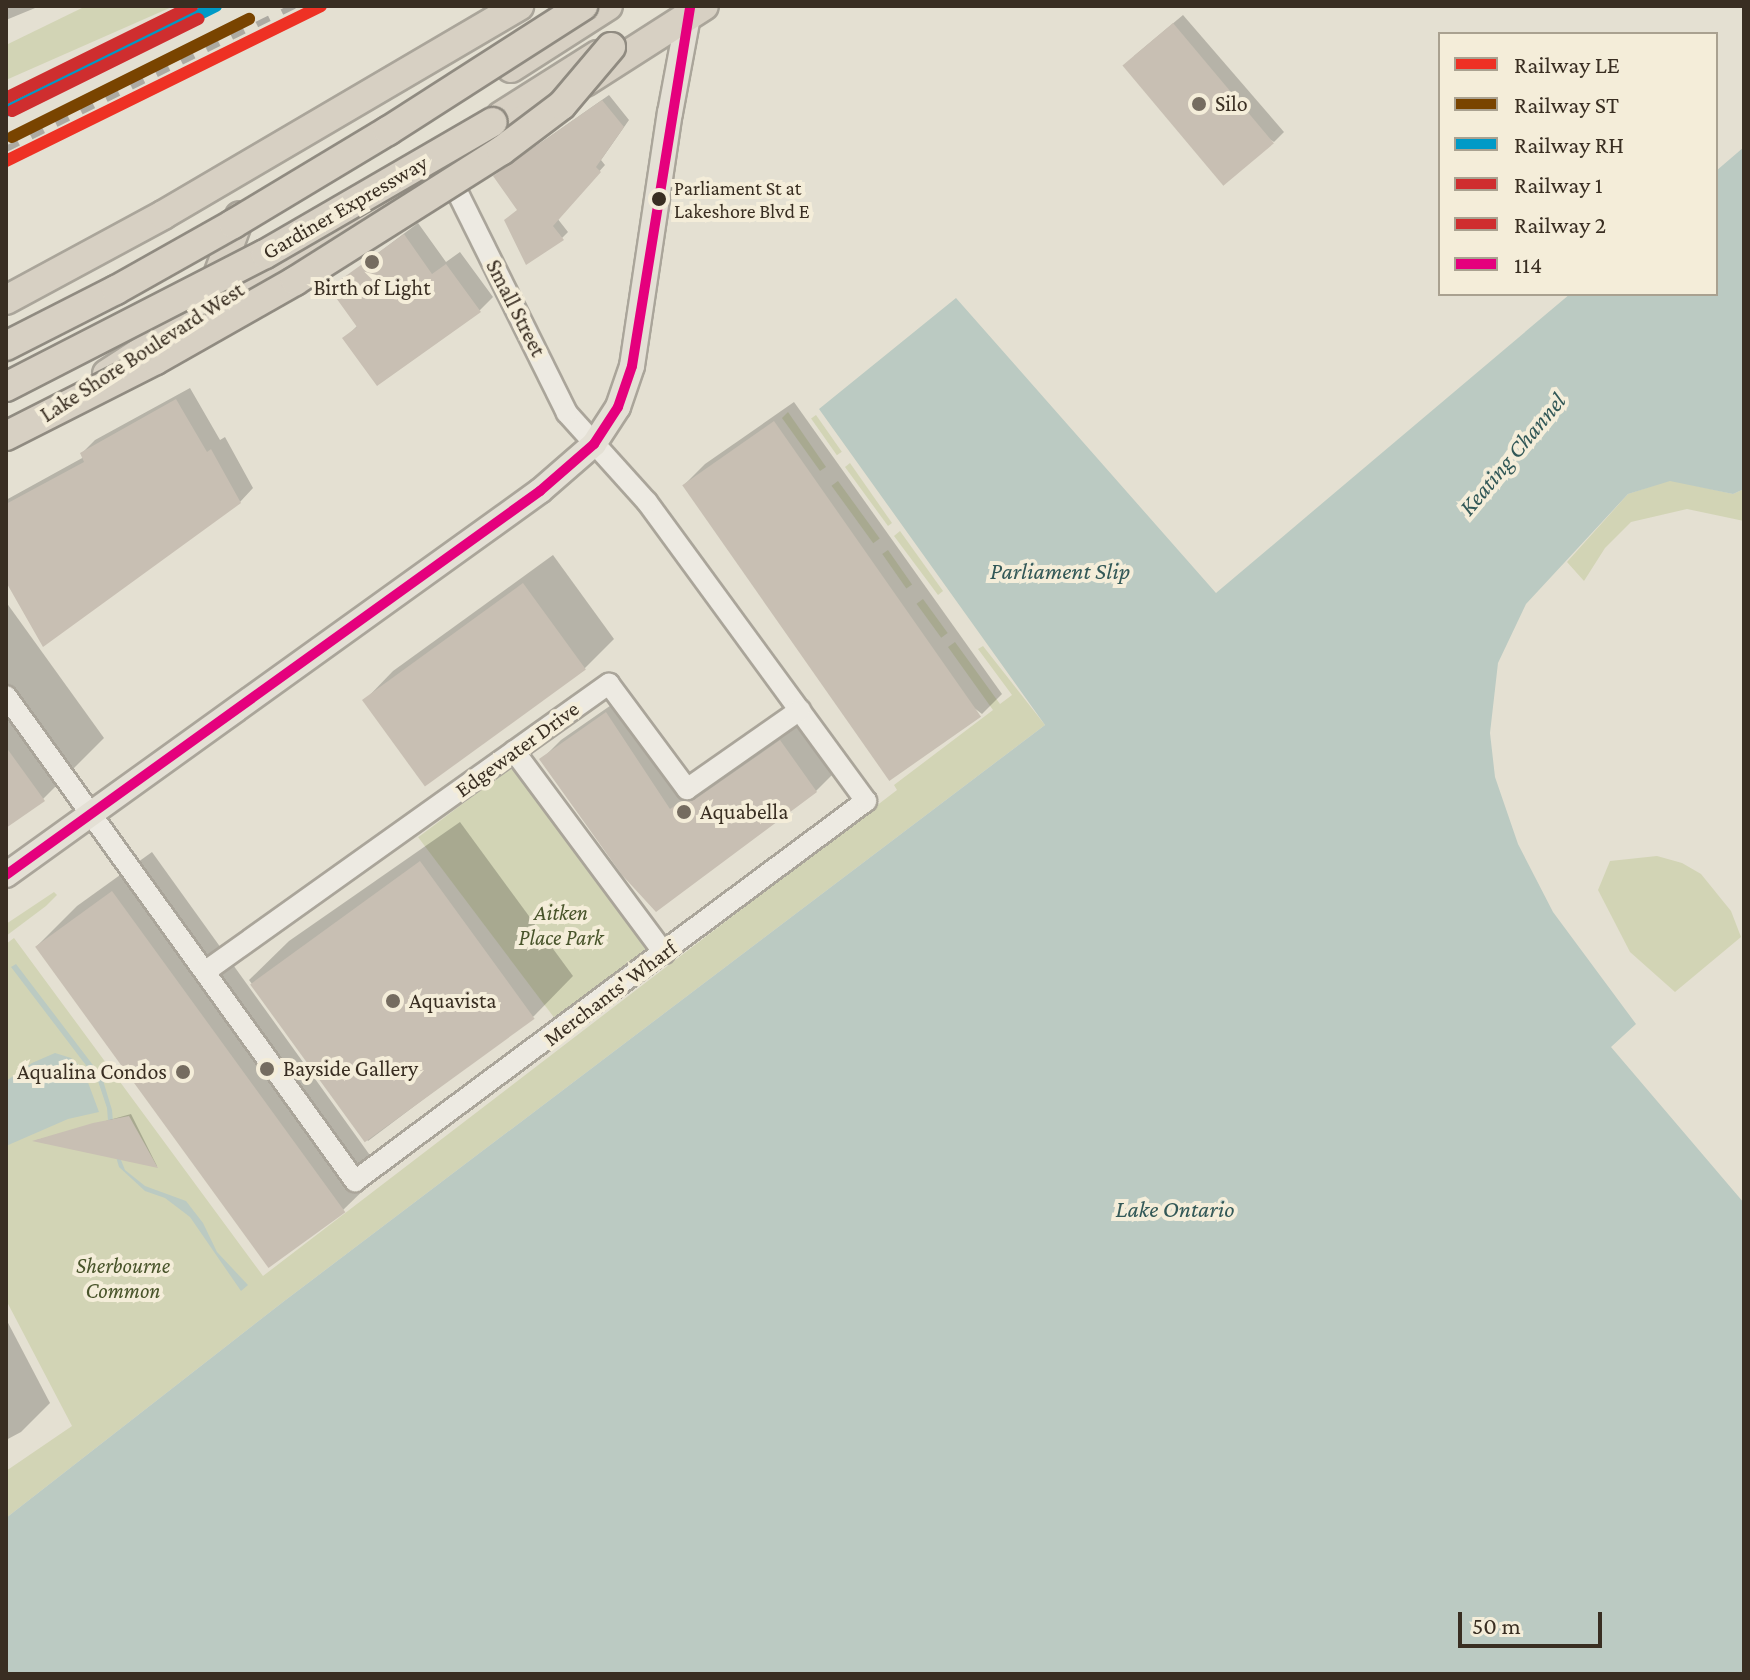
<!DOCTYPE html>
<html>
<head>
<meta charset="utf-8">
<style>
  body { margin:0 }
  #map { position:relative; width:1750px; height:1680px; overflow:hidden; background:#e4e0d2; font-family:"Crimson Pro",serif }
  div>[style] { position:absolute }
  .green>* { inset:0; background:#d2d4b5; transform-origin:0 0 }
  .water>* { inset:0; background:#bbcac2 }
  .shadow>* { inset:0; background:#0003 }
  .building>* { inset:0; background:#c8bfb3; transform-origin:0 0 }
  .roads { filter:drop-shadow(2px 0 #aaa59a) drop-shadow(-2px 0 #aaa59a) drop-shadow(0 2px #aaa59a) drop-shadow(0 -2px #aaa59a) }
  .minor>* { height:20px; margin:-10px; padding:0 10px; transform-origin:10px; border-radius:10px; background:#edeae2 }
  .major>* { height:24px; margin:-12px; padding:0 12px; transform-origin:12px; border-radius:12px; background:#e4e0d5 }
  .highway>* { height:28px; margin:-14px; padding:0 14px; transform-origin:14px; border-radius:14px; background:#d7d0c3 }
  .rail>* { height:6px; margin-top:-3px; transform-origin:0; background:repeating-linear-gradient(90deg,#adaaa2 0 14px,transparent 0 28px) }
  .bridges { filter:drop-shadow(2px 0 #908b81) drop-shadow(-2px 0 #908b81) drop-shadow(0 2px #908b81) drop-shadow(0 -2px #908b81) }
  .highway-bridge>* { height:28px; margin:-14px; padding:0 14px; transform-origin:14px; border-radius:14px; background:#d7d0c3 }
  .bus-1>* { height:10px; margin:-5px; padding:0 5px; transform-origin:5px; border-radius:5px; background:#e5007d }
  .rail-1>* { height:12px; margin:-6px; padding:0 6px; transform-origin:6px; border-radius:6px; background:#ee3124 }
  .rail-2>* { height:12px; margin:-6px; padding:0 6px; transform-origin:6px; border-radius:6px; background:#794400 }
  .rail-3>* { height:12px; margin:-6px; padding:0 6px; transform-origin:6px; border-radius:6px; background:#009ac7 }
  .rail-4>* { height:12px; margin:-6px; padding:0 6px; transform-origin:6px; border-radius:6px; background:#cf2e2f }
  .rail-5>* { height:12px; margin:-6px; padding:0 6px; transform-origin:6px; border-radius:6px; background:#cf2e2f }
  .dots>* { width:22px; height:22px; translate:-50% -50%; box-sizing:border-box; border:4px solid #f4edd9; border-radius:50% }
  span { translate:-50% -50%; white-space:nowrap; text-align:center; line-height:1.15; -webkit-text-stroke:8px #f4edd9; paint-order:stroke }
  .bus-label { font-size:20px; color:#392e22 }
  .left { translate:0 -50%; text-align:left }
  .poi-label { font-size:22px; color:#392e22 }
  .right { translate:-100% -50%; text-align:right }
  .street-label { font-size:22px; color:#392e22 }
  .park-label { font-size:22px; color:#48542a; font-style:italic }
  .water-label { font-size:24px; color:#325857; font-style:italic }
  .frame { position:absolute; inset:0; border:8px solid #392e22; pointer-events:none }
  .legend { position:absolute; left:1438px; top:32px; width:280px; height:264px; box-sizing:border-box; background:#f4edd9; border:2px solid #a9a190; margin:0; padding:10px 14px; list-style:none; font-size:24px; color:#392e22 }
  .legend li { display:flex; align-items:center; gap:16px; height:40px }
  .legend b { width:40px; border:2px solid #a9a190 }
  .scale { position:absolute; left:1458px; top:1612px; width:144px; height:36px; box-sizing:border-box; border:4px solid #392e22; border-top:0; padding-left:10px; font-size:24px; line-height:28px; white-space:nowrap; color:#392e22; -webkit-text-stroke:6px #f4edd9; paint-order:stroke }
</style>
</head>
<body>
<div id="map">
  <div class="green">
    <i style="clip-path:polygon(86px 6px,174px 6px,6px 80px,6px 45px)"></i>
    <i style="clip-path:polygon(788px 412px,826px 467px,820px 471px,782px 418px)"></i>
    <i style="left:816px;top:415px;width:45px;height:6px;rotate:55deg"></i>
    <i style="clip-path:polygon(850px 463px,892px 523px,888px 526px,845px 467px)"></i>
    <i style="clip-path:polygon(1670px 480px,1733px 494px,1744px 489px,1744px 521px,1687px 509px,1631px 522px,1605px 548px,1584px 581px,1567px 562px,1628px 494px)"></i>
    <i style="left:838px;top:481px;width:71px;height:8px;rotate:54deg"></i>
    <i style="clip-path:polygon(900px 531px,943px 591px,938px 595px,894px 536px)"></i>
    <i style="left:888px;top:550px;width:42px;height:7px;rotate:55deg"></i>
    <i style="left:923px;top:599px;width:42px;height:8px;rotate:54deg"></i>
    <i style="clip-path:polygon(955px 642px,1000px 704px,1012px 695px,978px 649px,983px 646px,1045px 725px,283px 1302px,6px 1518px,6px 1471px,72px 1426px,6px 1300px,6px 944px,14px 938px,263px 1276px,897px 790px,894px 785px,993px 710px,948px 647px)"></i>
    <i style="left:514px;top:765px;width:230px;height:120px;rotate:53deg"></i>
    <i style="clip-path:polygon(1657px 856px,1682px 863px,1701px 874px,1731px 911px,1741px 937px,1675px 992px,1630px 952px,1598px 890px,1610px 861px)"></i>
    <i style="clip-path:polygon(54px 892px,57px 895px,46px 906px,6px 936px,6px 924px)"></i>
  </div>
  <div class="water">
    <i style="clip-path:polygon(1744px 147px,1744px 489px,1733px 494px,1670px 481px,1628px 494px,1526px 604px,1498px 663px,1490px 733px,1495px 777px,1518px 844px,1553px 912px,1636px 1024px,1611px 1047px,1744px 1203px,1744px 1674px,6px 1674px,6px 1518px,283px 1302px,1045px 725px,819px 409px,956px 298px,1216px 593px,1570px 294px,1716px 294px,1716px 171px)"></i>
    <i style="clip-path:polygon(16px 964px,102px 1077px,112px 1110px,115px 1145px,125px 1170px,145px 1186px,186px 1201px,203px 1223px,217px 1252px,248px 1285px,241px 1291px,190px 1217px,165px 1198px,145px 1191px,119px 1167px,109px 1133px,107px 1108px,98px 1081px,11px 967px)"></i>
    <i style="clip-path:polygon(55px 1053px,71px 1058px,83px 1069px,99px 1112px,68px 1119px,6px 1146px,6px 1081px,32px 1063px)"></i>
  </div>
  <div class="shadow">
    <i style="clip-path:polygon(6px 6px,40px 6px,6px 20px)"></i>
    <i style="clip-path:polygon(1183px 15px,1284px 132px,1274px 142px,1134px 56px)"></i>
    <i style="clip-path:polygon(609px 95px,629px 120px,601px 160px,605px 165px,557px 218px,568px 232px,562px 238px,502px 170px)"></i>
    <i style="clip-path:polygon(418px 223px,446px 262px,460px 252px,493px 297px,480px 310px,345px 338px,358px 325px,332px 288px)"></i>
    <i style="clip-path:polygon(190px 388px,220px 440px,225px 437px,253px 488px,240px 502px,6px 578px,6px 500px,84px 457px,82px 453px,95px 440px)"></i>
    <i style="clip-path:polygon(794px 402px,1002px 694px,982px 714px,685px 484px,705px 464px)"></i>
    <i style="clip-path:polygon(553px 555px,614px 639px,585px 668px,425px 784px,364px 701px,393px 671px)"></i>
    <i style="clip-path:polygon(6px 602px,104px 738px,43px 799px,6px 826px)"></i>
    <i style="clip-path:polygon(627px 694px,691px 791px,801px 721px,836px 771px,816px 791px,657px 910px,542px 759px,561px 740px)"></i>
    <i style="clip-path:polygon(460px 822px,573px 976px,534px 1016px,368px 1141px,249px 980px,289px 941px)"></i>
    <i style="clip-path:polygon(152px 852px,382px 1172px,342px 1211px,37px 946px,77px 906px)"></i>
    <i style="clip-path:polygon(131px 1114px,157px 1166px,36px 1140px,37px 1140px)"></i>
    <i style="clip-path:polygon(6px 1319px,50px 1403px,21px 1432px,6px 1440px)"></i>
  </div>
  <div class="building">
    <i style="left:1173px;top:23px;width:157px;height:66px;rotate:50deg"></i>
    <i style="clip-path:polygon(602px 100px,624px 127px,596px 167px,601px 172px,553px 226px,564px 240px,526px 265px,504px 220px,517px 210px,493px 176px)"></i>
    <i style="clip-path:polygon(404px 234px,432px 274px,446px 264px,481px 312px,377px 386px,342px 338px,357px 327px,329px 288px)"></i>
    <i style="clip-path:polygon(176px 399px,207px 452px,211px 449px,241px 503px,43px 647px,6px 582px,6px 504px,84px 462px,80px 453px)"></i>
    <i style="left:774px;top:421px;width:361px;height:112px;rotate:55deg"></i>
    <i style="left:523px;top:583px;width:107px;height:199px;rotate:54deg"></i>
    <i style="clip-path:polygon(606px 712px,670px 809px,682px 801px,694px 800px,780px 740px,817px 792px,656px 912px,622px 875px,539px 759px)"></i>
    <i style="clip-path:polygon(6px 747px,45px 801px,6px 828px)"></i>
    <i style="left:420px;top:861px;width:195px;height:210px;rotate:54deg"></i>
    <i style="left:112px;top:891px;width:397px;height:95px;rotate:54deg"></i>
    <i style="clip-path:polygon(129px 1116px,158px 1168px,32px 1141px,93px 1123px)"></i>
  </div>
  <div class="roads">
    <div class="minor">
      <i style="left:6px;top:696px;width:598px;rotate:54.26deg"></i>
      <i style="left:355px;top:1181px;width:637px;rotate:-36.64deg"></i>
      <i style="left:866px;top:801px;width:371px;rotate:-126.2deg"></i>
      <i style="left:647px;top:502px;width:120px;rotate:-132deg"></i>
      <i style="left:567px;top:413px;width:268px;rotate:-116.4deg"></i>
      <i style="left:514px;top:751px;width:252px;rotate:53.4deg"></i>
      <i style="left:206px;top:971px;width:495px;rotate:-35.5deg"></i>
      <i style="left:609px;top:684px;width:131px;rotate:53.4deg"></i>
      <i style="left:687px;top:789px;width:138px;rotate:-35deg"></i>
    </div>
    <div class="major">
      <i style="left:6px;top:875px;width:658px;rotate:-35.72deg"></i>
      <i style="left:540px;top:491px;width:72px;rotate:-41deg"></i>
      <i style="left:594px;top:444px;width:44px;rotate:-57deg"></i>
      <i style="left:618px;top:407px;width:43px;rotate:-71.1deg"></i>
      <i style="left:632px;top:366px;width:256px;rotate:-81.5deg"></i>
      <i style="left:670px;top:113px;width:109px;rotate:-79.4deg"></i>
    </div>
    <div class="highway">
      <i style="left:511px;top:68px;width:115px;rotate:-32.6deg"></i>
      <i style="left:585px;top:82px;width:141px;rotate:-32.6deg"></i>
      <i style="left:501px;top:116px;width:115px;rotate:-32.2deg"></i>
      <i style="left:211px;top:294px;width:83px;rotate:-69.6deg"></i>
      <i style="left:6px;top:300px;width:179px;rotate:-28.4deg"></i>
      <i style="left:163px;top:215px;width:413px;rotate:-30.4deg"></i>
      <i style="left:107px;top:374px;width:119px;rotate:-33deg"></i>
      <i style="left:207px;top:309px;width:375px;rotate:-30.9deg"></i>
    </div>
  </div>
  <div class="rail">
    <i style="left:6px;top:149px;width:322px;rotate:-26.4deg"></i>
  </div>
  <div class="bridges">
    <div class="highway-bridge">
      <i style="left:6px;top:346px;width:123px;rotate:-27deg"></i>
      <i style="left:116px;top:290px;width:134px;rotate:-29.4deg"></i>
      <i style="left:233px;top:224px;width:181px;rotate:-31deg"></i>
      <i style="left:388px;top:131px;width:232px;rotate:-32.7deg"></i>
      <i style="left:6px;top:387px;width:291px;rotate:-27.2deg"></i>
      <i style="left:265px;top:254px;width:263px;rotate:-30.1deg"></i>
      <i style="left:6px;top:436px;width:168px;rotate:-26.9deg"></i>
      <i style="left:156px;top:360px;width:160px;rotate:-29.6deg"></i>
      <i style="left:295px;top:281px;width:244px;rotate:-32.3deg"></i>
      <i style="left:501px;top:151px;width:76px;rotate:-37deg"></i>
      <i style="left:562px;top:105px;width:76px;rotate:-49.8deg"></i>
    </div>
  </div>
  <div class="bus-1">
    <i style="left:6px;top:875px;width:658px;rotate:-35.72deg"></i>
    <i style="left:540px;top:491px;width:72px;rotate:-41deg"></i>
    <i style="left:594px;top:444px;width:44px;rotate:-57deg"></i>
    <i style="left:618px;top:407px;width:43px;rotate:-71.1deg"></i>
    <i style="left:632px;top:366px;width:365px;rotate:-80.8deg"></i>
  </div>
  <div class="rail-1">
    <i style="left:6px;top:161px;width:351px;rotate:-26.2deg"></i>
  </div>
  <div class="rail-2">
    <i style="left:12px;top:137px;width:265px;rotate:-26.5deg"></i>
  </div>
  <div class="rail-3">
    <i style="left:6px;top:111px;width:235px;rotate:-26.6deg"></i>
  </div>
  <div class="rail-4">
    <i style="left:6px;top:98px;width:208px;rotate:-26.3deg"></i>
  </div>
  <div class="rail-5">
    <i style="left:12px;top:111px;width:208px;rotate:-26.3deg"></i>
  </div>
  <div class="dots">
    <i style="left:1199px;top:104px;background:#756c60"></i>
    <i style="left:659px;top:199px;background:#392e22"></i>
    <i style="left:372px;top:262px;background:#756c60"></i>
    <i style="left:684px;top:812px;background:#756c60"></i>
    <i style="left:393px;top:1001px;background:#756c60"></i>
    <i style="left:267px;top:1069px;background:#756c60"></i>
    <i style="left:183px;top:1072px;background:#756c60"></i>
  </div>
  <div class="bus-label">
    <span class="left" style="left:674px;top:200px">Parliament St at<br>Lakeshore Blvd E</span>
  </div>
  <div class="poi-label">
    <span class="left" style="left:1215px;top:104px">Silo</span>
    <span style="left:372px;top:288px">Birth of Light</span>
    <span class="left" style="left:700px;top:812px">Aquabella</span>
    <span class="left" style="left:409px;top:1001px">Aquavista</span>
    <span class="left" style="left:283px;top:1069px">Bayside Gallery</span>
    <span class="right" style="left:167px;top:1072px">Aqualina Condos</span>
  </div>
  <div class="street-label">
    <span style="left:345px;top:207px;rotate:-30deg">Gardiner Expressway</span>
    <span style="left:516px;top:308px;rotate:63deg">Small Street</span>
    <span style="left:142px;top:352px;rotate:-33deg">Lake Shore Boulevard West</span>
    <span style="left:517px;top:749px;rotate:-36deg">Edgewater Drive</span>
    <span style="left:610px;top:993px;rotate:-37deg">Merchants' Wharf</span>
  </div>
  <div class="park-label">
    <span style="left:561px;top:925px">Aitken<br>Place Park</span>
    <span style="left:123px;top:1278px">Sherbourne<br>Common</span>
  </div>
  <div class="water-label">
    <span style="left:1512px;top:454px;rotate:-50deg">Keating Channel</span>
    <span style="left:1060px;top:571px">Parliament Slip</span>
    <span style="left:1175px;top:1209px">Lake Ontario</span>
  </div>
  <div class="frame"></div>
  <ul class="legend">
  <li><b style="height:10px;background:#ee3124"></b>Railway LE</li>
  <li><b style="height:10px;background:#794400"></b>Railway ST</li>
  <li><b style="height:10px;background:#009ac7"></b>Railway RH</li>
  <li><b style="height:10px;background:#cf2e2f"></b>Railway 1</li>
  <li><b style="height:10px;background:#cf2e2f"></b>Railway 2</li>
  <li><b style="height:10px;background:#e5007d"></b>114</li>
  </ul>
  <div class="scale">50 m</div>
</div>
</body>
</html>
